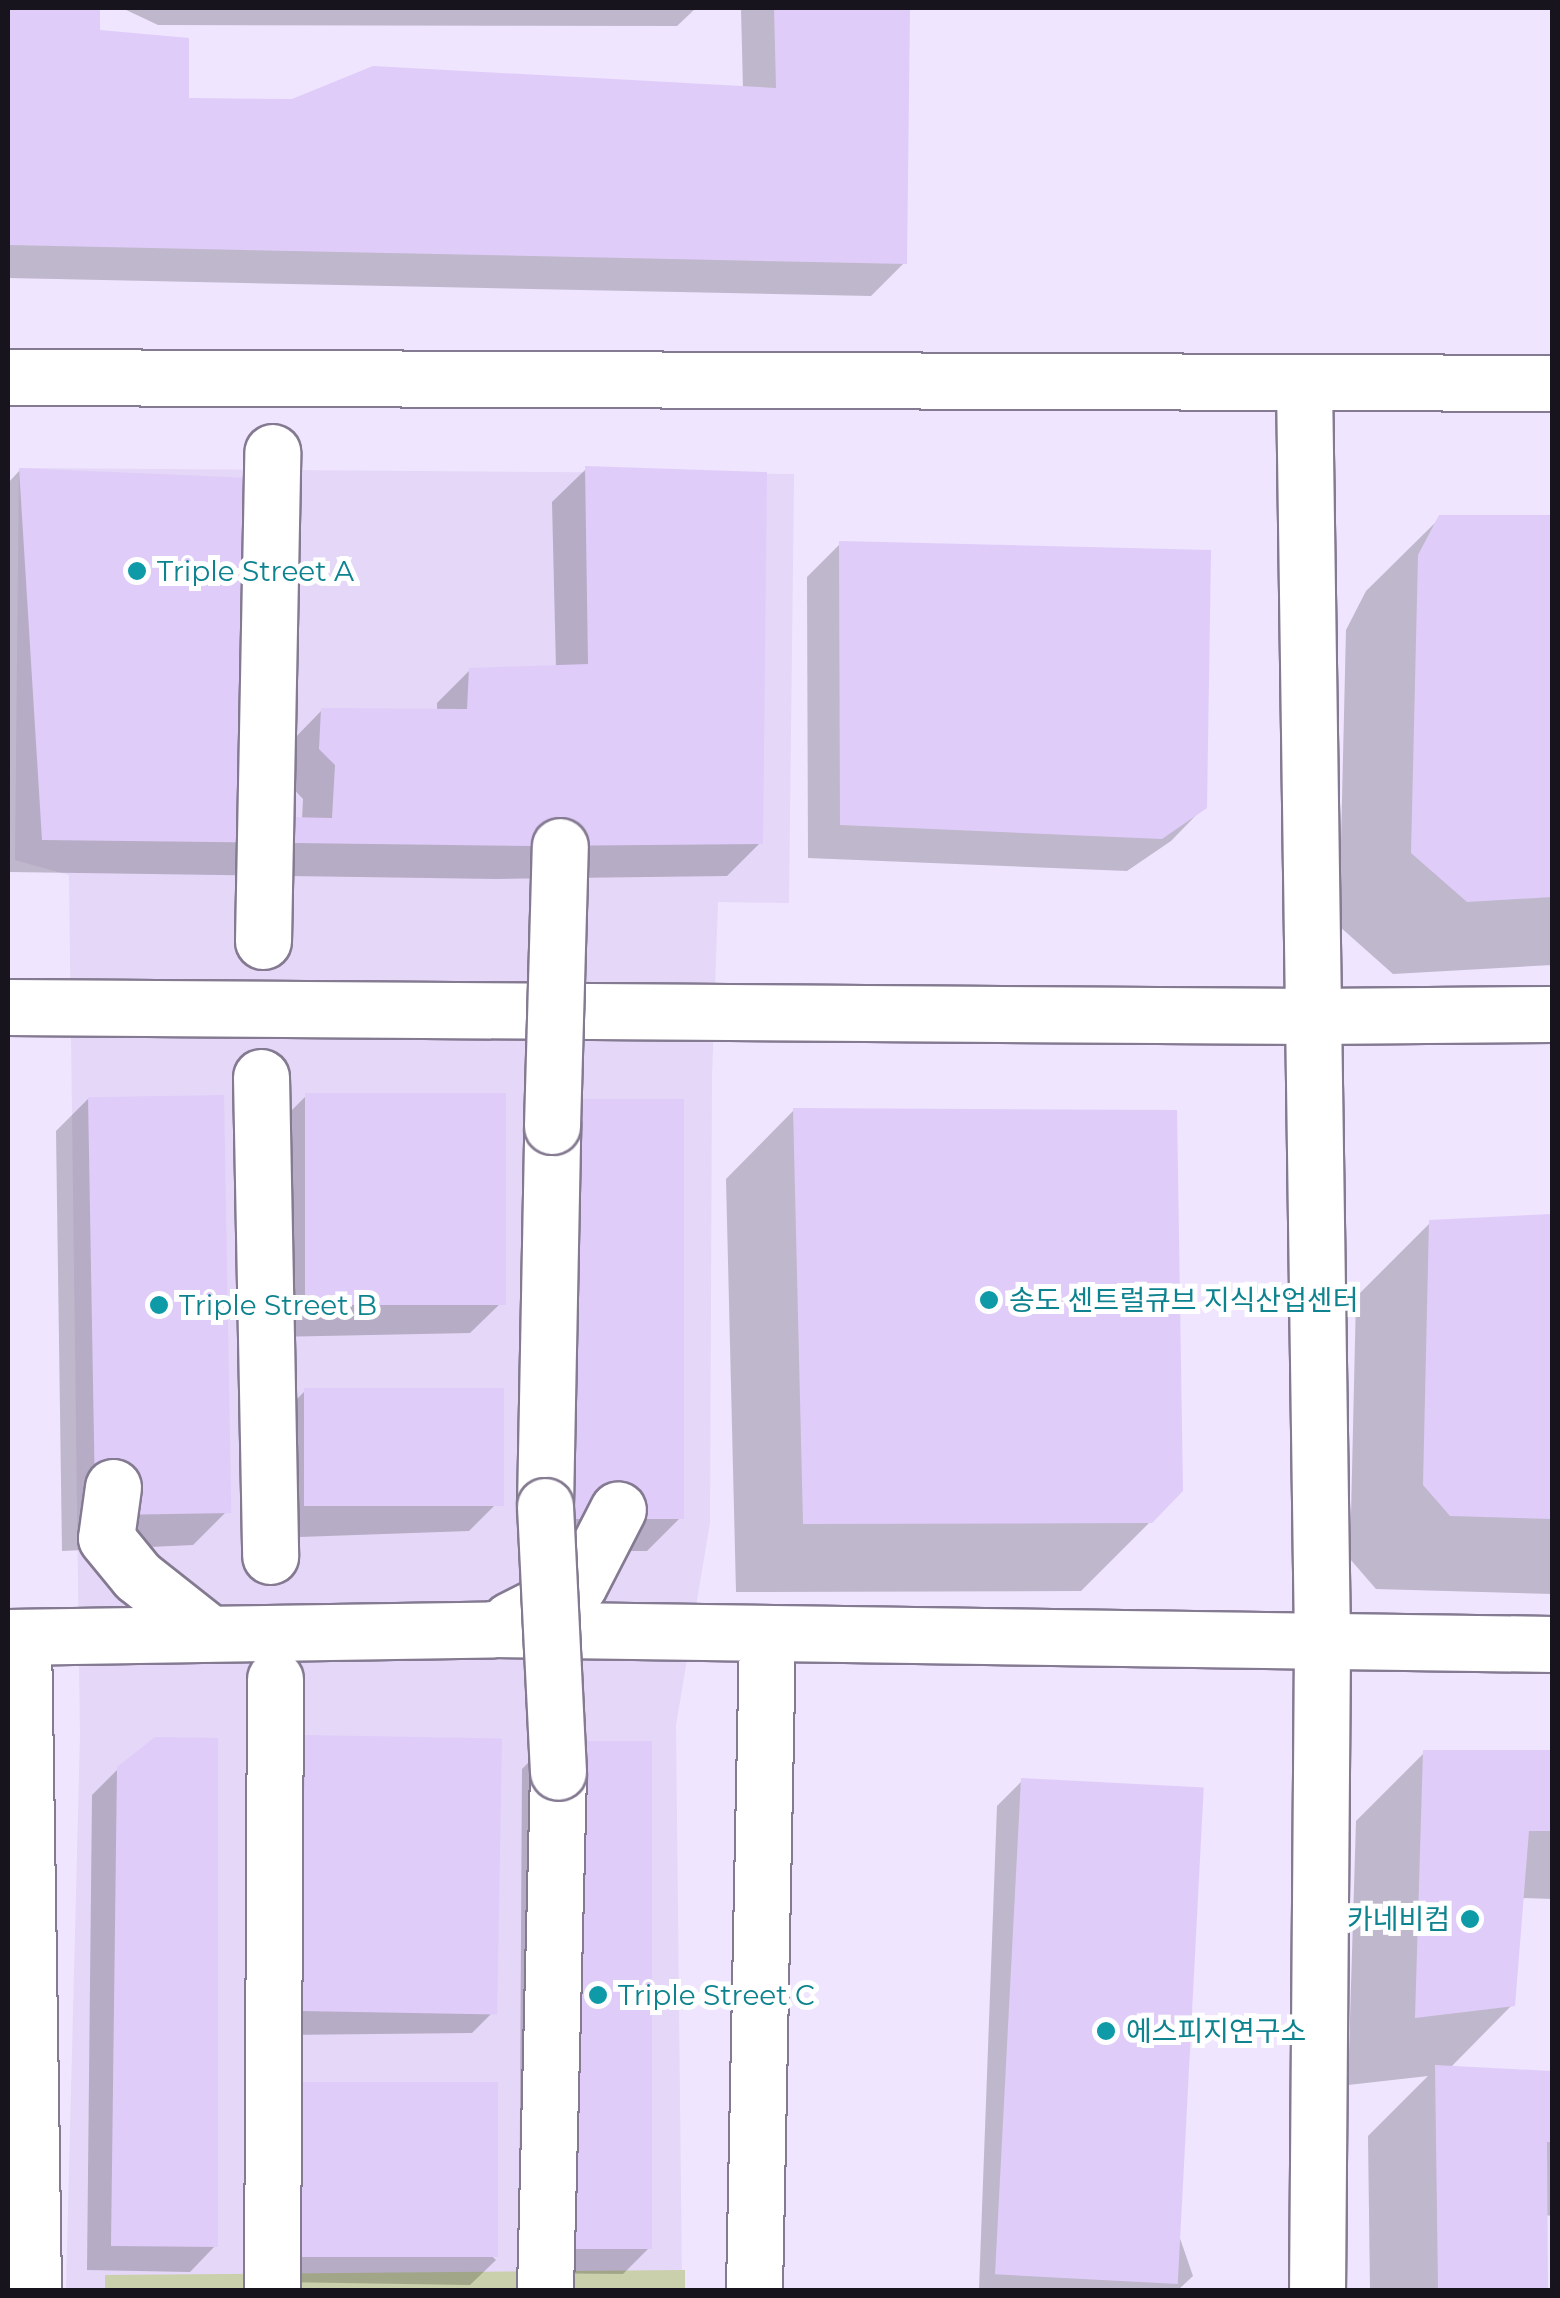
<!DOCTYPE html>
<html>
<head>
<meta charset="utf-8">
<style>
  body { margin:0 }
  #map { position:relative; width:1560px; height:2298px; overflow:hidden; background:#efe5fe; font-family:Montserrat,"Noto Sans KR",sans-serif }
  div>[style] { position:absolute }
  .built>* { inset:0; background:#e4d7f7 }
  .green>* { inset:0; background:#cad0ab }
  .shadow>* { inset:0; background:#0003 }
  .building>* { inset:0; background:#dfccf9; transform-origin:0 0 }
  .roads { filter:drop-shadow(2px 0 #847a91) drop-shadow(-2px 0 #847a91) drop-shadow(0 2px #847a91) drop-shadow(0 -2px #847a91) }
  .minor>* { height:55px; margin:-27.5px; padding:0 27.5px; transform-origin:27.5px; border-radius:27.5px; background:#fff }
  .bridges { filter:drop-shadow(2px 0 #847a91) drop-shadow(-2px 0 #847a91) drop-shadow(0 2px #847a91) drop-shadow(0 -2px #847a91) }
  .minor-bridge>* { height:55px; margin:-27.5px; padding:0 27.5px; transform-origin:27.5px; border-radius:27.5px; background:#fff }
  .dots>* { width:28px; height:28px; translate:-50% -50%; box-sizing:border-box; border:5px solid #fff; border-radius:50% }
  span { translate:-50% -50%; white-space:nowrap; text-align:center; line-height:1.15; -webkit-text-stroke:10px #fff; paint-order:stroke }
  .culture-label { font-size:28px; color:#0d838f }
  .left { translate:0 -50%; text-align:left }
  .right { translate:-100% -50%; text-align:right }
  .frame { position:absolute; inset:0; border:10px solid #18141d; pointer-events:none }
</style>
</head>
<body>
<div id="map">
  <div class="built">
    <i style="clip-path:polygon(19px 468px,794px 474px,789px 903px,718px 902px,712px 1075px,710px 1523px,676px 1725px,682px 2290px,66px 2290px,80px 1736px,69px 875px,15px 860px)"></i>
  </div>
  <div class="green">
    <i style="clip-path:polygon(685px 2270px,685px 2290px,105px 2290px,105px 2275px)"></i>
  </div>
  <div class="shadow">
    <i style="clip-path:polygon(8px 8px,98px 8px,97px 33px,186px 100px,292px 101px,743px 89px,741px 8px,907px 8px,904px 263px,871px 296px,8px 278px)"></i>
    <i style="clip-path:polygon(122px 8px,696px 8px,677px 26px,158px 25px)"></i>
    <i style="clip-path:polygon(586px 469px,760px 843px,727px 876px,497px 879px,10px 872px,8px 483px,20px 470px,242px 818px,302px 820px,303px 799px,287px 782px,289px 744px,322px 710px,437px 711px,437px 703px,470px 670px,556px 668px,552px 502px)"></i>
    <i style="clip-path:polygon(1440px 518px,1552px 518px,1552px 965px,1393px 974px,1339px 926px,1346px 630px,1366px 591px)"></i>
    <i style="clip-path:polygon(840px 544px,1204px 807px,1171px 841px,1127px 871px,808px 858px,807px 577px)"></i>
    <i style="clip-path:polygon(306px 1096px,504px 1300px,470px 1333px,272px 1337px,273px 1129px)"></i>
    <i style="clip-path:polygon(89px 1098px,226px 1512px,193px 1545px,62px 1551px,56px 1131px)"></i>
    <i style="clip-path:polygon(556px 1103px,680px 1518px,647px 1551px,524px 1551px,523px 1136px)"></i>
    <i style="clip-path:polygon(794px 1110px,1150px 1522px,1081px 1591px,736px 1592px,726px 1179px)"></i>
    <i style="clip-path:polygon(1552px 1217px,1552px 1594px,1376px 1589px,1350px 1559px,1356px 1297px,1430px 1223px)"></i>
    <i style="clip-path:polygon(305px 1391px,502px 1498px,469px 1531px,271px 1538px,272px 1424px)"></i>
    <i style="clip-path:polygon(306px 1738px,497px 2008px,472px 2033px,281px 2035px,281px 1763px)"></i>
    <i style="clip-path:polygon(548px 1743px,648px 2249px,623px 2274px,519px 2273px,522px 1769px)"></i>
    <i style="clip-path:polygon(1552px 1752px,1552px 1899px,1521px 1898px,1512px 2005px,1450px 2068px,1552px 2073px,1552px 2216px,1545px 2215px,1545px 2290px,1370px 2290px,1368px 2136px,1428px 2076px,1348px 2085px,1356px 1821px,1424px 1753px)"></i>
    <i style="clip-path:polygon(118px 1769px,215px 2246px,190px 2272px,87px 2270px,92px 1795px)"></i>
    <i style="clip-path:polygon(1022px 1781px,1193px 2276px,1178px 2290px,979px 2290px,997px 1806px)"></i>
    <i style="clip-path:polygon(302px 2084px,496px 2260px,470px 2285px,277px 2282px,277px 2109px)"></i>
  </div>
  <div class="building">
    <i style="clip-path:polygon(8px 8px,100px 8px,100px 30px,189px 38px,189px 98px,292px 99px,373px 66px,776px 88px,774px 8px,910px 8px,907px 264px,8px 245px)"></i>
    <i style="clip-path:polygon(585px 466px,767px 472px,763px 844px,532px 846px,42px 840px,19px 468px,251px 478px,245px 816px,332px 818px,335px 765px,319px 749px,321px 708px,467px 709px,469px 668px,588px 664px)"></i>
    <i style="clip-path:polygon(1439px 515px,1552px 515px,1552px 897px,1467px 902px,1411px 853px,1418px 555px)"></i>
    <i style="clip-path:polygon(839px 541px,1211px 550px,1207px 808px,1162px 839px,840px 825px)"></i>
    <i style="left:305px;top:1093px;width:201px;height:212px"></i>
    <i style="left:224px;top:1095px;width:418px;height:136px;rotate:89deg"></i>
    <i style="left:684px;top:1099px;width:420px;height:129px;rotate:90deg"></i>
    <i style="clip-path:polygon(793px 1108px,1177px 1110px,1183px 1491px,1152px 1523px,803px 1524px)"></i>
    <i style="clip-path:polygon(1552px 1214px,1552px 1519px,1450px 1516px,1423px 1485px,1429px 1220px)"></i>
    <i style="left:304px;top:1388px;width:200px;height:118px"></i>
    <i style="left:305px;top:1735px;width:197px;height:276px;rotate:1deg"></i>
    <i style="clip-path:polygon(155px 1737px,218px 1738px,218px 2247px,111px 2246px,117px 1767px)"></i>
    <i style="left:547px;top:1741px;width:105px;height:508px"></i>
    <i style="clip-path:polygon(1423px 1750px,1552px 1750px,1552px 1831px,1529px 1831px,1515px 2006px,1415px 2018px)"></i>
    <i style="left:1021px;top:1778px;width:183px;height:497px;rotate:3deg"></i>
    <i style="clip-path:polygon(1435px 2065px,1552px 2071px,1552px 2142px,1547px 2142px,1548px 2290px,1438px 2290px)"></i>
    <i style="left:301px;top:2082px;width:197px;height:175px"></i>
  </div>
  <div class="roads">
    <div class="minor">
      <i style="left:8px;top:377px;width:1544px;rotate:0.22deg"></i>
      <i style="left:1304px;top:383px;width:1260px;rotate:89.18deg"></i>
      <i style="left:1322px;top:1643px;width:647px;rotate:90.44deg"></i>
      <i style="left:263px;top:941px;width:489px;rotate:-88.9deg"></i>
      <i style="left:8px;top:1007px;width:1305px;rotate:0.4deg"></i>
      <i style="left:1313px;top:1016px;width:239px;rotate:-0.5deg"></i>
      <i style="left:261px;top:1077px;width:479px;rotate:88.9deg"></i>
      <i style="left:113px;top:1487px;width:51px;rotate:97.8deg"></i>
      <i style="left:106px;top:1538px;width:49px;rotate:50.8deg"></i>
      <i style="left:137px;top:1576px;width:92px;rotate:38.4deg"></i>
      <i style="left:545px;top:1506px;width:380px;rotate:-88.9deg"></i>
      <i style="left:510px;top:1620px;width:77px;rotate:-26.9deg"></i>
      <i style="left:579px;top:1585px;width:85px;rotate:-62.8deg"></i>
      <i style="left:8px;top:1637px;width:485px;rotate:-0.9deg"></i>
      <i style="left:493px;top:1629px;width:1059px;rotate:0.81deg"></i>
      <i style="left:23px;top:1637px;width:653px;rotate:89.12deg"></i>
      <i style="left:272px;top:2290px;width:611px;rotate:-89.72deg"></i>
      <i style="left:545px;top:2290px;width:518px;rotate:-88.56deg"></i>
      <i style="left:754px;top:2290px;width:655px;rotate:-88.86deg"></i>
    </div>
  </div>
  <div class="bridges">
    <div class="minor-bridge">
      <i style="left:552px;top:1126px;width:280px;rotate:-88.4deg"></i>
      <i style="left:545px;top:1506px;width:266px;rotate:87.2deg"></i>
    </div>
  </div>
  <div class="dots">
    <i style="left:137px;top:571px;background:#0f9aa8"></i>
    <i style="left:989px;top:1300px;background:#0f9aa8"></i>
    <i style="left:159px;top:1305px;background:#0f9aa8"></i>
    <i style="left:1470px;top:1919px;background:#0f9aa8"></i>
    <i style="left:598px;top:1995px;background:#0f9aa8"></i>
    <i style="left:1106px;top:2031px;background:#0f9aa8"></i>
  </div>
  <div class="culture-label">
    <span class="left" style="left:157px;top:571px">Triple Street A</span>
    <span class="left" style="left:1009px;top:1300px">송도 센트럴큐브 지식산업센터</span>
    <span class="left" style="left:179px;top:1305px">Triple Street B</span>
    <span class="right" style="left:1450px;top:1919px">카네비컴</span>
    <span class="left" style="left:618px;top:1995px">Triple Street C</span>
    <span class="left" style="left:1126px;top:2031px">에스피지연구소</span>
  </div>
  <div class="frame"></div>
</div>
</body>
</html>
